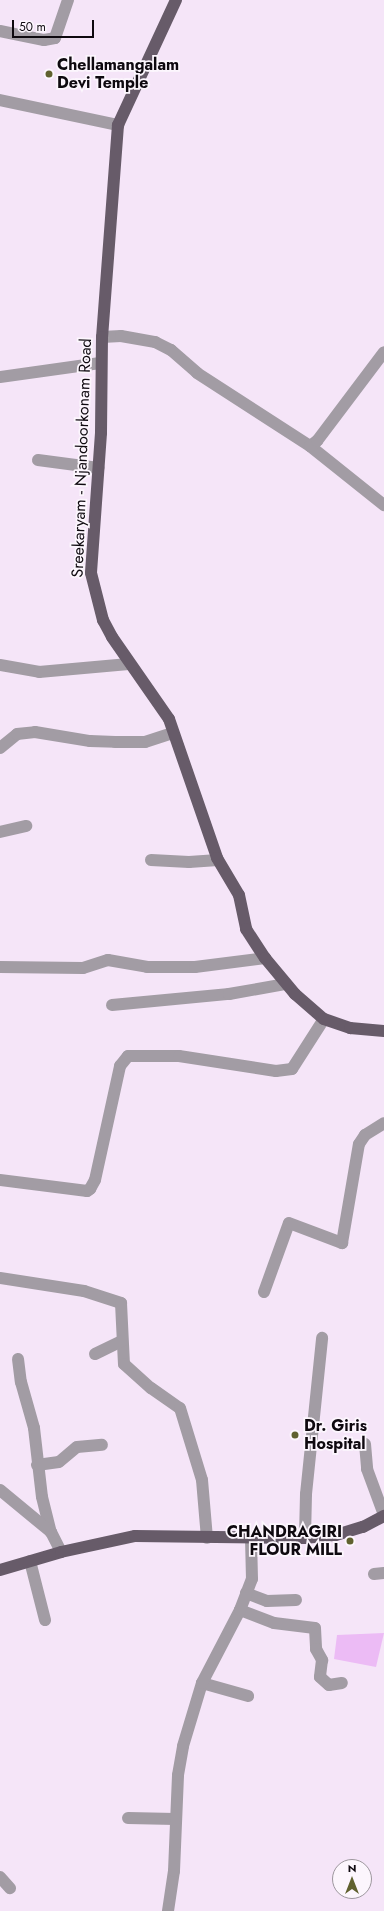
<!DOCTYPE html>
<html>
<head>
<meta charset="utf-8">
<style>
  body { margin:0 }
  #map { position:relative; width:384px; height:1911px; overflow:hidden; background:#f5e5f8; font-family:Jost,sans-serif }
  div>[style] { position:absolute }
  .water>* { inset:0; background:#ecbbf5 }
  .minor>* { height:12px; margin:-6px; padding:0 6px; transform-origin:6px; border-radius:6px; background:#a29ca4 }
  .major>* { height:12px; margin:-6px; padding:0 6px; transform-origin:6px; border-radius:6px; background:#675b69 }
  .dots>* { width:11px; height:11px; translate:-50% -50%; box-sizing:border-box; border:2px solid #fcf6fd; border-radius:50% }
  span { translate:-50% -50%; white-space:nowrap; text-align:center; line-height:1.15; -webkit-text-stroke:3.5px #fcf6fd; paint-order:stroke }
  .poi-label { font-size:16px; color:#0e090f; font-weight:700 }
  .left { translate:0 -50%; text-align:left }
  .right { translate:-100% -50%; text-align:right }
  .street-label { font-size:16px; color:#0e090f }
  .north { position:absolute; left:332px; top:1859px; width:40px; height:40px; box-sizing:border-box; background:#fcf6fd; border:1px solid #9d979e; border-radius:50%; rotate:0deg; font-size:11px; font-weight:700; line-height:16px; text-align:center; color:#0e090f }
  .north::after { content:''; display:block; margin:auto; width:14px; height:18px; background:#60612f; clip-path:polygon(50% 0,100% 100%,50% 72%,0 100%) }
  .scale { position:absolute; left:12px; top:20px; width:82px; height:18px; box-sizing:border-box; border:2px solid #0e090f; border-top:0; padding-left:5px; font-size:12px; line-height:14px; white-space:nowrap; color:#0e090f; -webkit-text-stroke:3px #fcf6fd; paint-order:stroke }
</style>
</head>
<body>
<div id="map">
  <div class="water">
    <i style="clip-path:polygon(384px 1633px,376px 1667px,334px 1659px,337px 1635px)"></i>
  </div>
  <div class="minor">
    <i style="left:0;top:31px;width:45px;rotate:11.6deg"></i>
    <i style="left:44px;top:40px;width:11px;rotate:-10deg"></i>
    <i style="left:55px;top:38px;width:40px;rotate:-71.1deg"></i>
    <i style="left:0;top:100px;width:121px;rotate:12deg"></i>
    <i style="left:102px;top:337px;width:19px;rotate:-3deg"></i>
    <i style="left:121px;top:336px;width:35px;rotate:10deg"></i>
    <i style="left:155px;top:342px;width:18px;rotate:27deg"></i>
    <i style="left:171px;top:350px;width:35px;rotate:41deg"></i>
    <i style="left:197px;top:373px;width:135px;rotate:32.9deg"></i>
    <i style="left:310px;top:446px;width:95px;rotate:38.6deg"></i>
    <i style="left:0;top:377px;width:101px;rotate:-8deg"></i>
    <i style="left:310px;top:446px;width:9px;rotate:-36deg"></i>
    <i style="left:317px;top:441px;width:111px;rotate:-53deg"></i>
    <i style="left:38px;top:460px;width:61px;rotate:7.6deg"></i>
    <i style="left:0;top:665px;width:40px;rotate:10deg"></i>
    <i style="left:39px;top:672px;width:90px;rotate:-5.1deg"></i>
    <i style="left:0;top:748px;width:22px;rotate:-39deg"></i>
    <i style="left:17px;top:734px;width:18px;rotate:-6deg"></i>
    <i style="left:35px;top:732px;width:56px;rotate:9.3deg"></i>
    <i style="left:90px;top:741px;width:25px;rotate:2deg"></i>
    <i style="left:115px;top:742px;width:30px"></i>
    <i style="left:145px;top:742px;width:29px;rotate:-18deg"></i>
    <i style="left:0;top:832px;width:27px;rotate:-13deg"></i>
    <i style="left:151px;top:860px;width:38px;rotate:3deg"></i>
    <i style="left:189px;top:862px;width:29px;rotate:-4deg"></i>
    <i style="left:0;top:967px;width:83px;rotate:0.7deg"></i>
    <i style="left:83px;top:968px;width:26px;rotate:-18deg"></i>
    <i style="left:108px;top:960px;width:40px;rotate:10deg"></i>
    <i style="left:147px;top:967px;width:48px"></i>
    <i style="left:195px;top:967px;width:71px;rotate:-7.3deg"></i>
    <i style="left:112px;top:1005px;width:118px;rotate:-5.4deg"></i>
    <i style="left:229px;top:994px;width:58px;rotate:-10deg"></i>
    <i style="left:0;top:1180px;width:88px;rotate:7.2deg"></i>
    <i style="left:87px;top:1191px;width:4px;rotate:-34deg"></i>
    <i style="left:90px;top:1189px;width:10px;rotate:-61deg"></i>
    <i style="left:95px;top:1180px;width:117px;rotate:-77.6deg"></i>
    <i style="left:120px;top:1066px;width:13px;rotate:-51deg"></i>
    <i style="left:128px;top:1056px;width:51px"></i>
    <i style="left:179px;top:1056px;width:98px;rotate:8.8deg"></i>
    <i style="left:276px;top:1071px;width:16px;rotate:-7deg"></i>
    <i style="left:292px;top:1069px;width:59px;rotate:-57.4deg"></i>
    <i style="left:0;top:1278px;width:85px;rotate:8.8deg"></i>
    <i style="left:84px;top:1291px;width:39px;rotate:18deg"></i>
    <i style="left:121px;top:1303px;width:61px;rotate:87.2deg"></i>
    <i style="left:124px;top:1364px;width:36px;rotate:42deg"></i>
    <i style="left:151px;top:1388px;width:35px;rotate:35deg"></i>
    <i style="left:180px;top:1408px;width:75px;rotate:73deg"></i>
    <i style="left:202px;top:1480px;width:58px;rotate:85.1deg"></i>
    <i style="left:264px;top:1292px;width:73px;rotate:-70.1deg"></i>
    <i style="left:289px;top:1223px;width:57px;rotate:20.7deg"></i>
    <i style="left:342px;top:1243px;width:100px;rotate:-80.3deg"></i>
    <i style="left:359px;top:1144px;width:11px;rotate:-56deg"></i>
    <i style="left:365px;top:1135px;width:22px;rotate:-32deg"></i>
    <i style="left:95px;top:1354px;width:30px;rotate:-26deg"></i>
    <i style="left:18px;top:1359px;width:23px;rotate:83deg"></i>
    <i style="left:21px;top:1382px;width:48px;rotate:74.2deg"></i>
    <i style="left:34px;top:1428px;width:69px;rotate:83.4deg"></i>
    <i style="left:42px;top:1497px;width:36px;rotate:76deg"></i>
    <i style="left:51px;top:1532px;width:22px;rotate:63deg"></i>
    <i style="left:365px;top:1444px;width:25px;rotate:85deg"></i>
    <i style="left:367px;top:1469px;width:49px;rotate:69.7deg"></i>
    <i style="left:37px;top:1465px;width:22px;rotate:-8deg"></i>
    <i style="left:59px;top:1462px;width:23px;rotate:-40deg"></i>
    <i style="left:77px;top:1447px;width:25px;rotate:-5deg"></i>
    <i style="left:0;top:1490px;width:66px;rotate:39.5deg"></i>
    <i style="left:305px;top:1538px;width:44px;rotate:-88.7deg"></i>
    <i style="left:306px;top:1494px;width:157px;rotate:-84.1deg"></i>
    <i style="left:30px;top:1561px;width:61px;rotate:75.7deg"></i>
    <i style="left:374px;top:1574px;width:10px;rotate:-6deg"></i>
    <i style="left:246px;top:1593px;width:22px;rotate:21deg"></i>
    <i style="left:267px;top:1601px;width:29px;rotate:-2deg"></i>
    <i style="left:240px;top:1610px;width:36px;rotate:21deg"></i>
    <i style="left:274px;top:1623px;width:41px;rotate:7deg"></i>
    <i style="left:315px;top:1628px;width:21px;rotate:87deg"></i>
    <i style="left:316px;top:1649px;width:13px;rotate:61deg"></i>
    <i style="left:322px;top:1660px;width:17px;rotate:97deg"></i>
    <i style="left:320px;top:1677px;width:12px;rotate:42deg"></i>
    <i style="left:329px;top:1685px;width:13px;rotate:-9deg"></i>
    <i style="left:202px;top:1683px;width:48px;rotate:15.8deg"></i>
    <i style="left:128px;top:1818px;width:47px;rotate:1.2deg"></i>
    <i style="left:0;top:1877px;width:15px;rotate:48deg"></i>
    <i style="left:168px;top:1911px;width:40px;rotate:-81.5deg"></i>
    <i style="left:174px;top:1871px;width:96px;rotate:-87.6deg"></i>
    <i style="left:178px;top:1775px;width:29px;rotate:-80deg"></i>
    <i style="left:183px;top:1746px;width:66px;rotate:-73.2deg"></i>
    <i style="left:202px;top:1683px;width:82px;rotate:-62.5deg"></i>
    <i style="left:240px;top:1610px;width:33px;rotate:-69deg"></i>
    <i style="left:252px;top:1579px;width:40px;rotate:-91.4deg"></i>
  </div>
  <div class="major">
    <i style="left:176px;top:0;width:138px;rotate:114.9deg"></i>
    <i style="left:118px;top:125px;width:213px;rotate:94.3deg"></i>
    <i style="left:102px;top:337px;width:96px;rotate:90.6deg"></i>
    <i style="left:101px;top:433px;width:140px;rotate:94.1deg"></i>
    <i style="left:91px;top:573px;width:49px;rotate:75.7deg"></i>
    <i style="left:103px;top:620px;width:19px;rotate:62deg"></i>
    <i style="left:112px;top:637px;width:100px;rotate:55.2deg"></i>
    <i style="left:169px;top:719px;width:147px;rotate:70.9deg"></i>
    <i style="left:217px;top:858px;width:43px;rotate:59.3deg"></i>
    <i style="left:239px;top:895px;width:35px;rotate:78deg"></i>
    <i style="left:246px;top:929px;width:35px;rotate:57deg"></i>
    <i style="left:265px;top:958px;width:47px;rotate:50.2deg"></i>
    <i style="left:295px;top:994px;width:38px;rotate:41deg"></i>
    <i style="left:324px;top:1019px;width:28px;rotate:19deg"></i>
    <i style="left:350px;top:1028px;width:34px;rotate:5deg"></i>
    <i style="left:0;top:1570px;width:64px;rotate:-16.4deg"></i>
    <i style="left:61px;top:1552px;width:76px;rotate:-12.2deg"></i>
    <i style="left:135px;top:1536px;width:170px;rotate:0.7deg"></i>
    <i style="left:305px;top:1538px;width:31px;rotate:-6deg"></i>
    <i style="left:336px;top:1535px;width:28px;rotate:-17deg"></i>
    <i style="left:363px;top:1527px;width:24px;rotate:-28deg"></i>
  </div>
  <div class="dots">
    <i style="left:49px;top:74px;background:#60612f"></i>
    <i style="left:295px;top:1435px;background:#60612f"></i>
    <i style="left:350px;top:1541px;background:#60612f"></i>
  </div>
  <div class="poi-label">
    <span class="left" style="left:57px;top:74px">Chellamangalam<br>Devi Temple</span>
    <span class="left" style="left:304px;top:1435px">Dr. Giris<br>Hospital</span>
    <span class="right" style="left:342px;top:1541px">CHANDRAGIRI<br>FLOUR MILL</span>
  </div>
  <div class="street-label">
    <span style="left:82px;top:458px;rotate:-88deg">Sreekaryam - Njandoorkonam Road</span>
  </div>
  <div class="north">N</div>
  <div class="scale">50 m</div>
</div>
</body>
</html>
